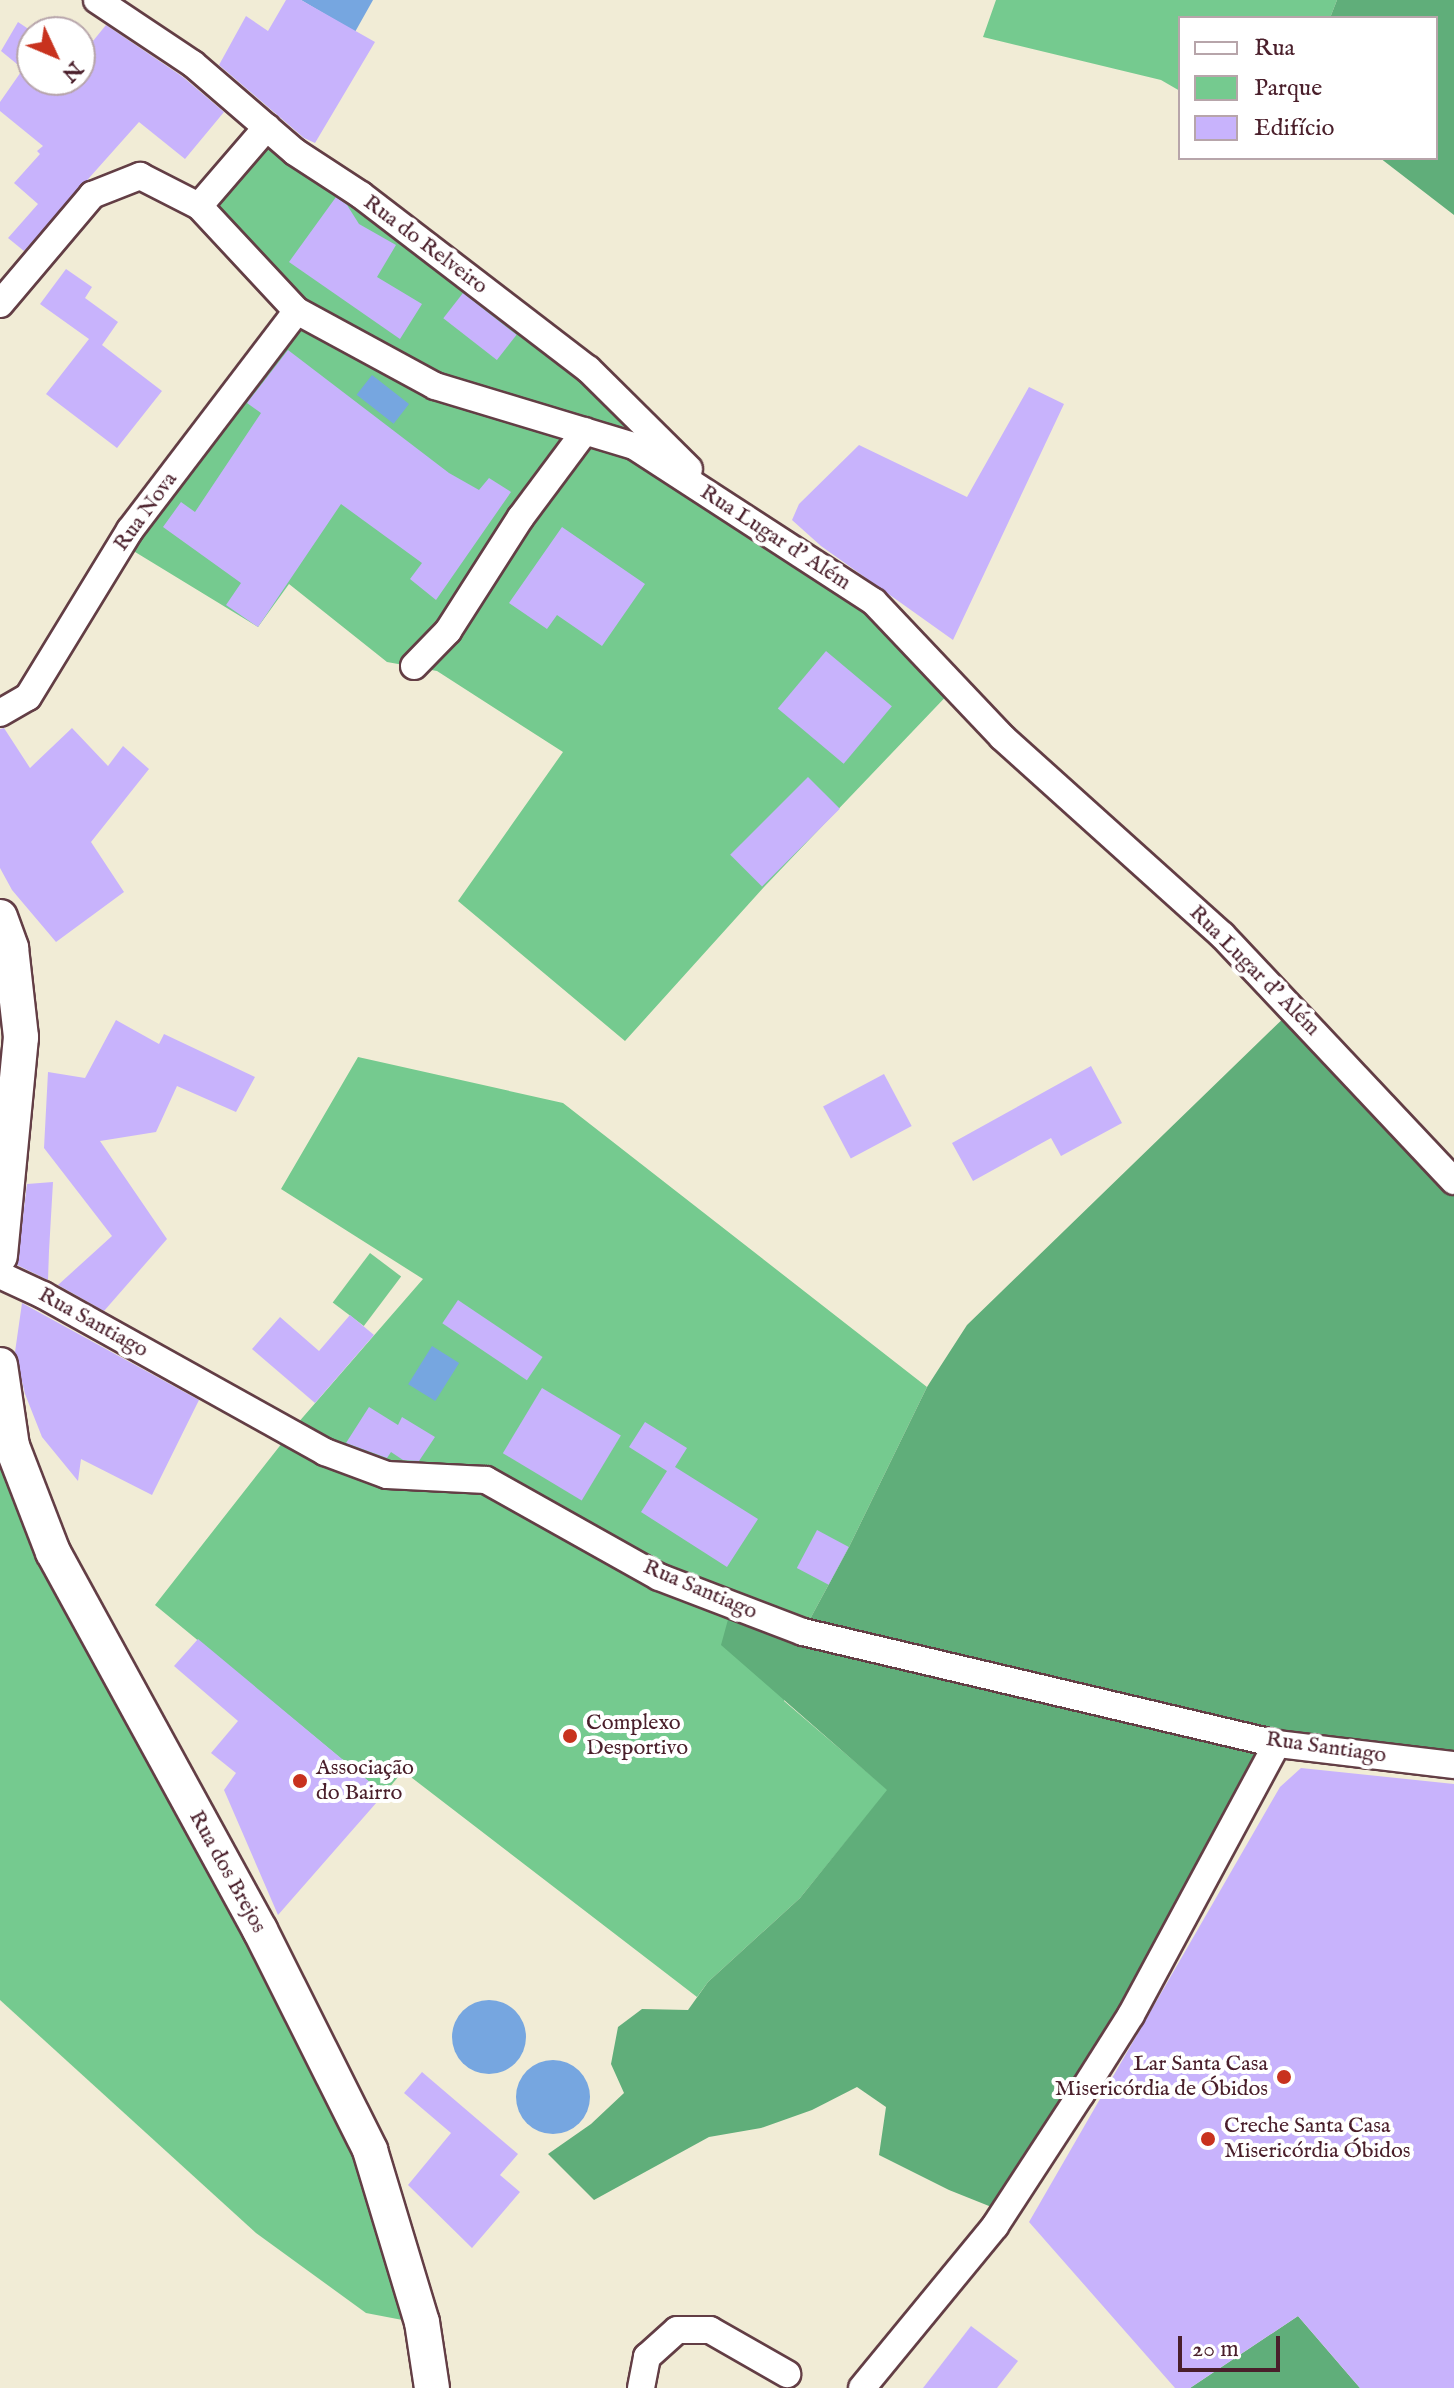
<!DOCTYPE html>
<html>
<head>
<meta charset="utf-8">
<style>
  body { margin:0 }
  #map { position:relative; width:1454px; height:2388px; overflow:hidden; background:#f1ecd6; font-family:"IM FELL English",serif }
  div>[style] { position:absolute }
  .green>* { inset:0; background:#75ca8f; transform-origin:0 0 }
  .forest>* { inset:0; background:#60ae7a }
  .water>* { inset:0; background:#76a6e0; transform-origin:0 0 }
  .round { border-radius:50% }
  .building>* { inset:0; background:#c8b3fc; transform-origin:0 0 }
  .roads { filter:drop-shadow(2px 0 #633e45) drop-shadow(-2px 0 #633e45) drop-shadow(0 2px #633e45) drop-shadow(0 -2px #633e45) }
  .minor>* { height:26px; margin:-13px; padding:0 13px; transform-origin:13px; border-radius:13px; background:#fff }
  .tertiary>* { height:34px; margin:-17px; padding:0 17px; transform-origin:17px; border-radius:17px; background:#fff }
  .dots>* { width:22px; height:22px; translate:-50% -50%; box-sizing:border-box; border:4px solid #fff; border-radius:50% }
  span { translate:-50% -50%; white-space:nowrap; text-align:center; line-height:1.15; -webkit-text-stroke:8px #fff; paint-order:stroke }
  .street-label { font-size:22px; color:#4a1f2b }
  .poi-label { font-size:22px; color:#4a1f2b }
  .left { translate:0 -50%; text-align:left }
  .right { translate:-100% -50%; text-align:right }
  .legend { position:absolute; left:1178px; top:16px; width:260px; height:144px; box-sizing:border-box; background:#fff; border:2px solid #b7a5aa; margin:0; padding:10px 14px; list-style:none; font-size:24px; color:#4a1f2b }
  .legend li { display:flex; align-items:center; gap:16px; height:40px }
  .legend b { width:40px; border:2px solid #b7a5aa }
  .north { position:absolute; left:16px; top:16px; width:80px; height:80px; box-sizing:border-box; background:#fff; border:2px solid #b7a5aa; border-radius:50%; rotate:134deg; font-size:22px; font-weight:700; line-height:32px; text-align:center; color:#4a1f2b }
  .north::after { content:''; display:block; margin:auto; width:28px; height:36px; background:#c8321e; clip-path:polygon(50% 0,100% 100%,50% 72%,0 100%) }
  .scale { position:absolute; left:1178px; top:2336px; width:102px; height:36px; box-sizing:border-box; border:4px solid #4a1f2b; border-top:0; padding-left:10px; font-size:24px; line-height:28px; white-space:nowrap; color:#4a1f2b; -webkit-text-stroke:6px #fff; paint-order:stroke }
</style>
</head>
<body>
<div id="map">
  <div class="green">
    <i style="clip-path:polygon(996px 0,1337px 0,1330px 18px,1180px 18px,1180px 91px,1161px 80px,983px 37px)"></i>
    <i style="clip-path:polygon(267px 127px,361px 195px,687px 468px,874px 602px,955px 687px,764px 887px,625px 1041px,458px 901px,563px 752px,437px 671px,387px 662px,289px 584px,258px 627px,122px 544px,297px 311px,199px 206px)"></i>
    <i style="clip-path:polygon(358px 1057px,563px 1103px,927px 1387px,849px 1547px,803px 1632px,784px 1701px,888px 1790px,800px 1898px,708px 1982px,697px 1997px,403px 1771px,384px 1794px,155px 1605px,297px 1424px,423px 1279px,281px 1189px)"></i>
    <i style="left:370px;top:1253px;width:39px;height:62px;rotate:37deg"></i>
    <i style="clip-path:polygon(0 1410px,359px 2154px,413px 2322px,366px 2313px,256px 2233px,0 2000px)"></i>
  </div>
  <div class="forest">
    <i style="clip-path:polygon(1337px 0,1454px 0,1454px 215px,1380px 158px,1436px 158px,1436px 18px,1330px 18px)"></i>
    <i style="clip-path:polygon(1293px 1009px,1454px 1181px,1454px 1765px,1277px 1744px,1004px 2212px,949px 2190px,879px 2155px,886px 2107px,857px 2087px,812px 2110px,761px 2128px,709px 2137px,594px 2200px,548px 2154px,591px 2124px,624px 2093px,611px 2064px,618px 2027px,642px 2009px,688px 2010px,708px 1982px,800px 1898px,887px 1790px,721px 1645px,732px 1605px,803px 1632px,849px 1547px,927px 1387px,967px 1325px)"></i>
    <i style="clip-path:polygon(1298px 2316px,1360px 2388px,1190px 2388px)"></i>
  </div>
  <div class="water">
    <i style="clip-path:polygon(301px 0,373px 0,355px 32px)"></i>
    <i style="left:372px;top:375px;width:47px;height:25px;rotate:38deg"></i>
    <i style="left:432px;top:1346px;width:32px;height:45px;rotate:32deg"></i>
    <i class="round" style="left:452px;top:2000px;width:74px;height:74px"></i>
    <i class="round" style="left:516px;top:2060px;width:74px;height:74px"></i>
  </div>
  <div class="building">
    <i style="clip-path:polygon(286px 0,301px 0,375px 42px,315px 143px,304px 138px,219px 65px,246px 16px,268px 31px)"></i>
    <i style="clip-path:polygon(18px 22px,33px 32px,32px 80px,80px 80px,80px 57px,106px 25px,183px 77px,224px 112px,185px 159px,139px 122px,24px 251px,8px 238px,38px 204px,14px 183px,40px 154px,37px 151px,43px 146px,0 111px,0 102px,23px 69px,1px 51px)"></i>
    <i style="clip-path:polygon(336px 197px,347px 205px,359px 224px,396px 245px,377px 277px,422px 304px,400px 339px,289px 262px)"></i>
    <i style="clip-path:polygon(66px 269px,92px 287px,85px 298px,118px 322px,102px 345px,162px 391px,117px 448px,46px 394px,89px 339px,40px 304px)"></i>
    <i style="left:463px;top:293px;width:68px;height:32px;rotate:38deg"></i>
    <i style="clip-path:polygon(288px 350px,449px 473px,479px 490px,489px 478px,511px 492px,436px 600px,410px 579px,422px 563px,341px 504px,258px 627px,226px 605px,241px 583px,163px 527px,181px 502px,195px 512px,261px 413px,247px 403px)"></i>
    <i style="clip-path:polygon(1029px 387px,1064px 404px,953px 640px,821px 546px,792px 520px,799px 504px,859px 445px,967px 497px)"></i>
    <i style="clip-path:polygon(562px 527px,645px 584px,602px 646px,557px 615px,547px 629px,509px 603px)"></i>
    <i style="left:826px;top:651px;width:86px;height:75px;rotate:40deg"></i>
    <i style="clip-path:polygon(4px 728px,30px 768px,72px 728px,108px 766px,123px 746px,149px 769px,91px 842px,124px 892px,56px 942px,12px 890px,0 868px,0 729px)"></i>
    <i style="left:808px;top:777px;width:45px;height:110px;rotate:45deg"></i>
    <i style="clip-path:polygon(116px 1020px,159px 1044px,164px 1034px,255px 1077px,236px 1112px,177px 1086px,156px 1132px,100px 1141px,167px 1239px,104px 1311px,58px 1285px,112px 1236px,44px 1148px,48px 1072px,85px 1078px)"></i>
    <i style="clip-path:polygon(1091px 1066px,1122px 1123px,1061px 1156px,1051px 1138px,973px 1181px,952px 1143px)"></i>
    <i style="left:884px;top:1074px;width:59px;height:69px;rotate:62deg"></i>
    <i style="clip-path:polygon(53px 1182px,49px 1251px,48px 1280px,17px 1265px,27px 1184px)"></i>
    <i style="left:458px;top:1300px;width:102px;height:28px;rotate:34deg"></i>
    <i style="clip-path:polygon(22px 1303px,199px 1400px,152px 1495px,81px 1459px,78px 1481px,42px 1437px,25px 1394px,15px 1352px)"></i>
    <i style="clip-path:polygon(350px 1315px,374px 1335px,315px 1403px,252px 1349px,280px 1317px,319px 1351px)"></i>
    <i style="left:542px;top:1388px;width:92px;height:76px;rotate:31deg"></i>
    <i style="clip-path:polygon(369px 1407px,398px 1425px,402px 1417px,435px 1437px,419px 1461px,403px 1460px,391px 1452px,387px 1458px,346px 1443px)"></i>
    <i style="clip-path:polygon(645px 1422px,687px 1448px,675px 1467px,758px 1519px,727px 1567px,641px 1512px,667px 1471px,629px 1447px)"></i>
    <i style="left:817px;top:1530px;width:36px;height:43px;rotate:28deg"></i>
    <i style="clip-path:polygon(198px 1639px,384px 1794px,278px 1915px,224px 1790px,236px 1773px,211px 1753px,238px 1721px,174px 1666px)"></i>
    <i style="clip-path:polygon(1301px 1768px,1454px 1784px,1454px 2388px,1360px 2388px,1298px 2316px,1190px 2388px,1175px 2388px,1029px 2222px,1280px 1787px)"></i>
    <i style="clip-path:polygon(422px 2072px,518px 2154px,500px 2175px,520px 2192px,472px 2248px,408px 2185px,451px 2133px,404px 2093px)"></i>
    <i style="clip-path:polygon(971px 2326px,1018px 2361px,997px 2388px,923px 2388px)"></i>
  </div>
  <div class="roads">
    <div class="minor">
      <i style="left:97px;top:0;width:115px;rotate:33.7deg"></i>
      <i style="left:193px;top:64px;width:135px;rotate:40.8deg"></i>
      <i style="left:295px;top:152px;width:79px;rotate:33.1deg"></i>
      <i style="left:361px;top:195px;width:286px;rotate:37.5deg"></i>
      <i style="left:588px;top:369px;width:142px;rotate:44.7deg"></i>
      <i style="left:199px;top:206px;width:104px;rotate:-49.3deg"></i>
      <i style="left:0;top:304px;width:143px;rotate:-49.8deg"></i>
      <i style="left:92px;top:195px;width:52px;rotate:-21.6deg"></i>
      <i style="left:140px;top:176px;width:66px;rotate:27deg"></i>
      <i style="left:199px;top:206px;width:144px;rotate:47deg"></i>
      <i style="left:297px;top:311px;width:157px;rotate:28.5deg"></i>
      <i style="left:435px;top:386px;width:208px;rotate:16.8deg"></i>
      <i style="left:634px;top:446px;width:286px;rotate:33deg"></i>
      <i style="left:874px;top:602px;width:186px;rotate:46.5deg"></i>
      <i style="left:1002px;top:737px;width:296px;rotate:42deg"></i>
      <i style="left:1222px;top:935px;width:338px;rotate:46.7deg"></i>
      <i style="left:414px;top:666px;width:49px;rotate:-45.8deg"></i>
      <i style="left:448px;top:631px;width:135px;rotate:-57.4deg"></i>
      <i style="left:521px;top:517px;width:107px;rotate:-53.3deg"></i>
      <i style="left:0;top:713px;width:32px;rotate:-30deg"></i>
      <i style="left:28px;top:697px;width:196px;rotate:-58.6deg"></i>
      <i style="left:130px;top:530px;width:275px;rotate:-52.7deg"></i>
      <i style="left:0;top:1275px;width:47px;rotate:24.9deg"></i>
      <i style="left:43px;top:1295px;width:323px;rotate:29.1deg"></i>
      <i style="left:325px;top:1452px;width:66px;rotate:20.4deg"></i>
      <i style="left:387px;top:1475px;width:99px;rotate:2.9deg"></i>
      <i style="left:486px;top:1480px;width:198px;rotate:29.3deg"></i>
      <i style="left:659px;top:1577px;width:154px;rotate:20.9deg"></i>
      <i style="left:803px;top:1632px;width:487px;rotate:13.3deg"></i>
      <i style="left:1277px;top:1744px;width:178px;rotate:6.8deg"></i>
      <i style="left:641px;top:2388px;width:32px;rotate:-79deg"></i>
      <i style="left:647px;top:2357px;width:40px;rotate:-42deg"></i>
      <i style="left:677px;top:2330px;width:33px"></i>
      <i style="left:710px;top:2330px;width:89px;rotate:29.7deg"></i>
      <i style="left:862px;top:2388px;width:210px;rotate:-50.6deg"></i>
      <i style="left:995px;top:2226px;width:158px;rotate:-56.9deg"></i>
      <i style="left:1081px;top:2094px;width:93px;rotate:-57.7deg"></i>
      <i style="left:1131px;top:2015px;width:308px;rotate:-61.7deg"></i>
    </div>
    <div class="tertiary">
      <i style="left:0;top:917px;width:33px;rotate:70deg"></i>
      <i style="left:11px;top:948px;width:90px;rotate:83.6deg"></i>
      <i style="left:21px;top:1037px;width:220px;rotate:95.5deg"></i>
      <i style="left:0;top:1365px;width:82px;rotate:81.6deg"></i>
      <i style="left:12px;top:1446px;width:114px;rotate:68.9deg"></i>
      <i style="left:53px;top:1552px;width:431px;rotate:61.3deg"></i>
      <i style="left:260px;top:1930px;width:246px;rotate:63.4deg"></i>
      <i style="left:370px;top:2150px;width:180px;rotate:73.2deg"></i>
      <i style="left:422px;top:2322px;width:67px;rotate:81.4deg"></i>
    </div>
  </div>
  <div class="dots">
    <i style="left:570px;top:1736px;background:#c8321e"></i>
    <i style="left:300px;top:1781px;background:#c8321e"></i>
    <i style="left:1284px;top:2077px;background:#c8321e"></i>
    <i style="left:1208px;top:2139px;background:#c8321e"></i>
  </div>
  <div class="street-label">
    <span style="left:425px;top:245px;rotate:37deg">Rua do Relveiro</span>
    <span style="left:146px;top:512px;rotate:-54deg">Rua Nova</span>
    <span style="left:775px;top:538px;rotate:33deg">Rua Lugar d' Além</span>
    <span style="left:1254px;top:971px;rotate:45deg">Rua Lugar d' Além</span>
    <span style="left:93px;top:1323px;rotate:29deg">Rua Santiago</span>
    <span style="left:700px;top:1590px;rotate:23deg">Rua Santiago</span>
    <span style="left:1326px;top:1748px;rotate:8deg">Rua Santiago</span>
    <span style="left:227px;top:1872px;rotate:61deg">Rua dos Brejos</span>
  </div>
  <div class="poi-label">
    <span class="left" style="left:586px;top:1736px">Complexo<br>Desportivo</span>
    <span class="left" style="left:316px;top:1781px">Associação<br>do Bairro</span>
    <span class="right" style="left:1268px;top:2077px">Lar Santa Casa<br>Misericórdia de Óbidos</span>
    <span class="left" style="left:1224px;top:2139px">Creche Santa Casa<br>Misericórdia Óbidos</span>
  </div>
  <ul class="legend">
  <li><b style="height:10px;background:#fff"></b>Rua</li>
  <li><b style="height:22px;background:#75ca8f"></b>Parque</li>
  <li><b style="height:22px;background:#c8b3fc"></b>Edifício</li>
  </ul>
  <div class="north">N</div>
  <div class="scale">20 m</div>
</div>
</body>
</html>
